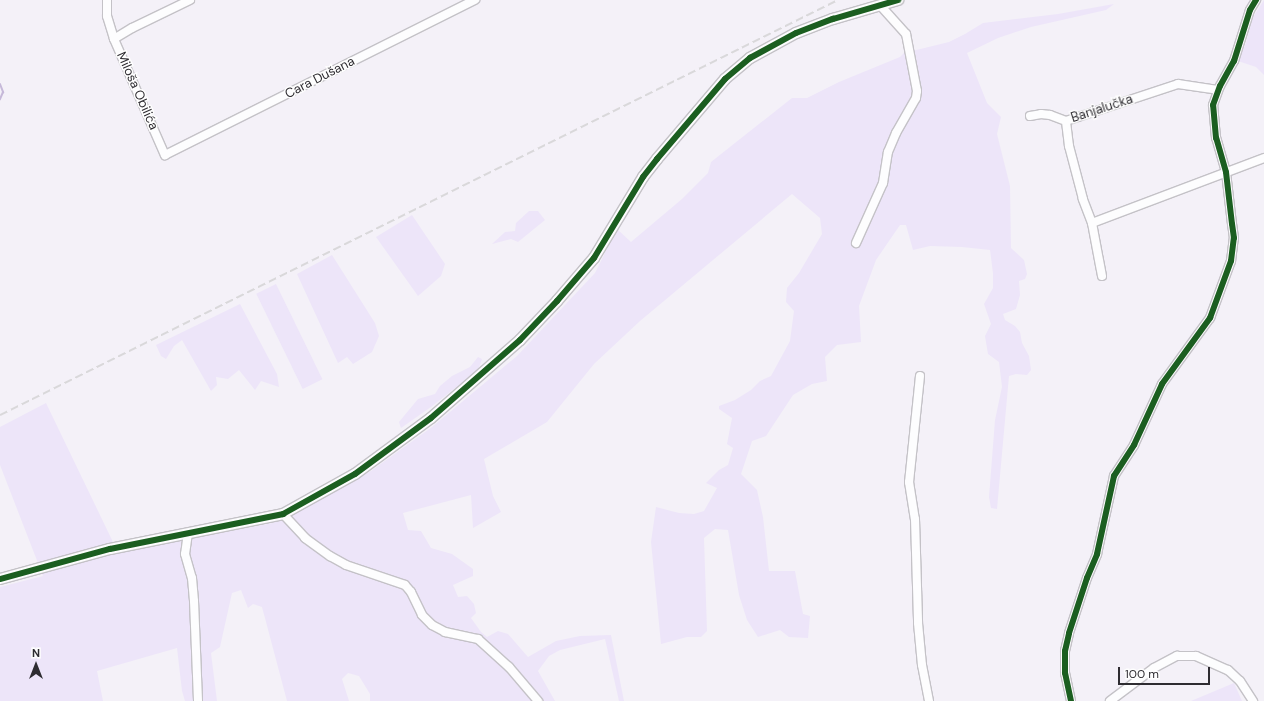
<!DOCTYPE html>
<html>
<head>
<meta charset="utf-8">
<style>
  body { margin:0 }
  #map { position:relative; width:1264px; height:701px; overflow:hidden; background:#f4f1f8; font-family:"DM Sans",sans-serif }
  div>[style] { position:absolute }
  .green>* { inset:0; background:#ede5f9; transform-origin:0 0 }
  .stream>* { height:2px; margin:-1px; padding:0 1px; transform-origin:1px; border-radius:1px; background:#c6b9d9 }
  .roads { filter:drop-shadow(1px 0 #c4c2c7) drop-shadow(-1px 0 #c4c2c7) drop-shadow(0 1px #c4c2c7) drop-shadow(0 -1px #c4c2c7) }
  .minor>* { height:8px; margin:-4px; padding:0 4px; transform-origin:4px; border-radius:4px; background:#fdfdfe }
  .major>* { height:10px; margin:-5px; padding:0 5px; transform-origin:5px; border-radius:5px; background:#fdfdfe }
  .rail>* { height:2px; margin-top:-1px; transform-origin:0; background:repeating-linear-gradient(90deg,#d9d8da 0 8px,transparent 0 12px) }
  .cycleway>* { height:6px; margin:-3px; padding:0 3px; transform-origin:3px; border-radius:3px; background:#1b5e20 }
  span { translate:-50% -50%; white-space:nowrap; text-align:center; line-height:1.15; -webkit-text-stroke:3px #fefefe; paint-order:stroke }
  .street-label { font-size:13px; color:#2e2c31 }
  .north { position:absolute; left:16px; top:645px; width:40px; height:40px; -webkit-text-stroke:3px #fefefe; paint-order:stroke; rotate:0deg; font-size:11px; font-weight:700; line-height:16px; text-align:center; color:#2e2c31 }
  .north::after { content:''; display:block; margin:auto; width:14px; height:18px; background:#2e2c31; clip-path:polygon(50% 0,100% 100%,50% 72%,0 100%) }
  .scale { position:absolute; left:1118px; top:667px; width:92px; height:18px; box-sizing:border-box; border:2px solid #2e2c31; border-top:0; padding-left:5px; font-size:12px; line-height:14px; white-space:nowrap; color:#2e2c31; -webkit-text-stroke:3px #fefefe; paint-order:stroke }
</style>
</head>
<body>
<div id="map">
  <div class="green">
    <i style="clip-path:polygon(1264px 0,1264px 75px,1256px 67px,1238px 61px,1246px 43px,1253px 17px)"></i>
    <i style="clip-path:polygon(1114px 4px,1106px 10px,1031px 27px,998px 38px,967px 53px,987px 103px,1001px 117px,997px 134px,1010px 186px,1011px 248px,1024px 260px,1027px 274px,1025px 279px,1019px 281px,1020px 295px,1016px 309px,1003px 314px,1005px 320px,1015px 326px,1020px 332px,1022px 343px,1029px 356px,1031px 370px,1027px 375px,1016px 374px,1009px 376px,997px 509px,991px 508px,989px 497px,995px 420px,1002px 387px,999px 362px,988px 354px,985px 336px,991px 324px,984px 304px,993px 288px,993px 273px,990px 250px,962px 247px,930px 246px,913px 250px,906px 225px,900px 225px,876px 260px,859px 306px,861px 342px,837px 345px,825px 357px,827px 381px,812px 384px,793px 395px,766px 436px,752px 441px,741px 474px,757px 490px,763px 517px,769px 571px,795px 571px,803px 614px,810px 616px,808px 638px,789px 637px,780px 630px,758px 637px,747px 620px,739px 595px,728px 530px,715px 529px,704px 538px,707px 631px,701px 637px,687px 637px,661px 644px,651px 542px,656px 507px,679px 513px,694px 514px,704px 511px,717px 488px,706px 483px,719px 470px,728px 465px,733px 448px,727px 444px,732px 418px,719px 409px,719px 406px,735px 400px,751px 390px,760px 381px,771px 376px,790px 341px,794px 311px,786px 302px,787px 288px,799px 273px,822px 234px,820px 218px,792px 194px,640px 321px,594px 364px,547px 422px,484px 459px,493px 496px,501px 512px,473px 528px,471px 495px,403px 513px,408px 530px,421px 531px,431px 548px,452px 554px,473px 569px,473px 576px,453px 585px,458px 597px,467px 596px,474px 604px,476px 613px,471px 618px,481px 632px,487px 637px,498px 631px,508px 634px,528px 657px,556px 641px,580px 636px,611px 635px,624px 701px,619px 701px,605px 639px,560px 650px,549px 656px,538px 671px,555px 701px,370px 701px,370px 694px,359px 676px,348px 673px,342px 679px,349px 701px,287px 701px,262px 607px,253px 604px,248px 608px,241px 590px,232px 593px,220px 647px,211px 653px,217px 701px,185px 701px,182px 691px,177px 648px,97px 671px,103px 701px,0 701px,0 587px,43px 576px,0 465px,0 427px,46px 403px,112px 540px,116px 552px,273px 523px,371px 471px,432px 427px,517px 356px,595px 273px,617px 229px,631px 242px,682px 199px,708px 173px,711px 162px,792px 98px,807px 98px,839px 82px,900px 57px,904px 53px,949px 42px,965px 34px,983px 23px,1058px 14px)"></i>
    <i style="clip-path:polygon(529px 211px,538px 211px,545px 220px,518px 242px,511px 239px,492px 244px,505px 232px,515px 231px,516px 223px)"></i>
    <i style="clip-path:polygon(412px 215px,445px 264px,441px 276px,418px 296px,376px 237px)"></i>
    <i style="clip-path:polygon(332px 255px,375px 323px,379px 336px,372px 352px,353px 364px,347px 357px,338px 363px,297px 274px)"></i>
    <i style="left:276px;top:284px;width:106px;height:22px;rotate:64deg"></i>
    <i style="clip-path:polygon(240px 304px,277px 374px,279px 387px,261px 381px,255px 390px,239px 370px,228px 379px,216px 377px,217px 385px,211px 391px,182px 340px,174px 346px,166px 359px,161px 356px,156px 345px)"></i>
    <i style="clip-path:polygon(478px 357px,482px 359px,478px 370px,431px 407px,401px 428px,399px 422px,418px 399px,435px 394px,440px 386px,452px 376px,470px 367px)"></i>
    <i style="clip-path:polygon(1234px 683px,1242px 701px,1191px 701px)"></i>
  </div>
  <div class="stream">
    <i style="left:0;top:84px;width:9px;rotate:69deg"></i>
    <i style="left:3px;top:92px;width:8px;rotate:113deg"></i>
  </div>
  <div class="roads">
    <div class="minor">
      <i style="left:107px;top:0;width:16px;rotate:90deg"></i>
      <i style="left:107px;top:16px;width:24px;rotate:73deg"></i>
      <i style="left:190px;top:0;width:64px;rotate:154.2deg"></i>
      <i style="left:132px;top:28px;width:21px;rotate:149deg"></i>
      <i style="left:114px;top:39px;width:127px;rotate:66.3deg"></i>
      <i style="left:165px;top:155px;width:347px;rotate:-26.6deg"></i>
      <i style="left:1030px;top:116px;width:11px;rotate:-10deg"></i>
      <i style="left:1041px;top:114px;width:9px;rotate:6deg"></i>
      <i style="left:1050px;top:115px;width:17px;rotate:21deg"></i>
      <i style="left:1092px;top:223px;width:184px;rotate:-20.7deg"></i>
      <i style="left:856px;top:243px;width:66px;rotate:-65.8deg"></i>
      <i style="left:883px;top:183px;width:31px;rotate:-81deg"></i>
      <i style="left:888px;top:152px;width:21px;rotate:-67deg"></i>
      <i style="left:896px;top:133px;width:40px;rotate:-60.3deg"></i>
      <i style="left:916px;top:98px;width:7px;rotate:-82deg"></i>
      <i style="left:917px;top:91px;width:58px;rotate:-100.9deg"></i>
      <i style="left:906px;top:34px;width:39px;rotate:-132deg"></i>
      <i style="left:1102px;top:276px;width:54px;rotate:-100.7deg"></i>
      <i style="left:1092px;top:223px;width:26px;rotate:-111deg"></i>
      <i style="left:1083px;top:199px;width:55px;rotate:-104.8deg"></i>
      <i style="left:1069px;top:146px;width:25px;rotate:-97deg"></i>
      <i style="left:1066px;top:121px;width:118px;rotate:-18.3deg"></i>
      <i style="left:1178px;top:84px;width:40px;rotate:8.5deg"></i>
      <i style="left:920px;top:376px;width:107px;rotate:95.9deg"></i>
      <i style="left:909px;top:482px;width:37px;rotate:81deg"></i>
      <i style="left:915px;top:519px;width:104px;rotate:88.3deg"></i>
      <i style="left:918px;top:623px;width:42px;rotate:84.6deg"></i>
      <i style="left:922px;top:665px;width:37px;rotate:79deg"></i>
      <i style="left:283px;top:514px;width:33px;rotate:47deg"></i>
      <i style="left:305px;top:538px;width:31px;rotate:36deg"></i>
      <i style="left:330px;top:556px;width:18px;rotate:29deg"></i>
      <i style="left:346px;top:565px;width:62px;rotate:18.7deg"></i>
      <i style="left:405px;top:585px;width:9px;rotate:49deg"></i>
      <i style="left:411px;top:592px;width:25px;rotate:64deg"></i>
      <i style="left:422px;top:615px;width:14px;rotate:45deg"></i>
      <i style="left:432px;top:625px;width:15px;rotate:28deg"></i>
      <i style="left:445px;top:632px;width:34px;rotate:12deg"></i>
      <i style="left:478px;top:639px;width:42px;rotate:42.1deg"></i>
      <i style="left:509px;top:667px;width:45px;rotate:49.5deg"></i>
      <i style="left:188px;top:533px;width:21px;rotate:98deg"></i>
      <i style="left:185px;top:554px;width:25px;rotate:74deg"></i>
      <i style="left:192px;top:578px;width:23px;rotate:85deg"></i>
      <i style="left:194px;top:601px;width:100px;rotate:87.7deg"></i>
      <i style="left:1071px;top:701px;width:29px;rotate:-102deg"></i>
      <i style="left:1065px;top:673px;width:22px;rotate:-90deg"></i>
      <i style="left:1065px;top:651px;width:18px;rotate:-77deg"></i>
      <i style="left:1069px;top:633px;width:58px;rotate:-71.9deg"></i>
      <i style="left:1087px;top:578px;width:26px;rotate:-67deg"></i>
      <i style="left:1097px;top:554px;width:80px;rotate:-77.7deg"></i>
      <i style="left:1114px;top:476px;width:37px;rotate:-57deg"></i>
      <i style="left:1134px;top:445px;width:67px;rotate:-65.3deg"></i>
      <i style="left:1162px;top:384px;width:82px;rotate:-54deg"></i>
      <i style="left:1210px;top:318px;width:61px;rotate:-69.8deg"></i>
      <i style="left:1231px;top:261px;width:23px;rotate:-83deg"></i>
      <i style="left:1234px;top:238px;width:14px;rotate:-98deg"></i>
      <i style="left:1232px;top:224px;width:52px;rotate:-96.6deg"></i>
      <i style="left:1226px;top:172px;width:35px;rotate:-106deg"></i>
      <i style="left:1216px;top:138px;width:33px;rotate:-95deg"></i>
      <i style="left:1213px;top:105px;width:20px;rotate:-70deg"></i>
      <i style="left:1220px;top:86px;width:29px;rotate:-61deg"></i>
      <i style="left:1234px;top:61px;width:53px;rotate:-72.6deg"></i>
      <i style="left:1250px;top:10px;width:12px;rotate:-59deg"></i>
      <i style="left:1110px;top:701px;width:55px;rotate:-36.9deg"></i>
      <i style="left:1154px;top:668px;width:26px;rotate:-28deg"></i>
      <i style="left:1177px;top:656px;width:19px"></i>
      <i style="left:1196px;top:656px;width:35px;rotate:24deg"></i>
      <i style="left:1228px;top:670px;width:16px;rotate:43deg"></i>
      <i style="left:1240px;top:681px;width:24px;rotate:57deg"></i>
    </div>
    <div class="major">
      <i style="left:0;top:579px;width:114px;rotate:-15.3deg"></i>
      <i style="left:110px;top:549px;width:177px;rotate:-11.4deg"></i>
      <i style="left:283px;top:514px;width:82px;rotate:-29.1deg"></i>
      <i style="left:355px;top:474px;width:94px;rotate:-36.4deg"></i>
      <i style="left:431px;top:418px;width:118px;rotate:-41.2deg"></i>
      <i style="left:520px;top:340px;width:54px;rotate:-46.5deg"></i>
      <i style="left:557px;top:301px;width:57px;rotate:-49.3deg"></i>
      <i style="left:594px;top:258px;width:95px;rotate:-58.8deg"></i>
      <i style="left:643px;top:177px;width:23px;rotate:-52deg"></i>
      <i style="left:657px;top:159px;width:105px;rotate:-49.6deg"></i>
      <i style="left:725px;top:79px;width:33px;rotate:-40deg"></i>
      <i style="left:750px;top:58px;width:52px;rotate:-28.5deg"></i>
      <i style="left:796px;top:33px;width:40px;rotate:-21deg"></i>
      <i style="left:833px;top:19px;width:68px;rotate:-16.3deg"></i>
    </div>
  </div>
  <div class="rail">
    <i style="left:0;top:415px;width:935px;rotate:-26.35deg"></i>
  </div>
  <div class="cycleway">
    <i style="left:0;top:579px;width:114px;rotate:-15.3deg"></i>
    <i style="left:110px;top:549px;width:177px;rotate:-11.4deg"></i>
    <i style="left:283px;top:514px;width:82px;rotate:-29.1deg"></i>
    <i style="left:355px;top:474px;width:94px;rotate:-36.4deg"></i>
    <i style="left:431px;top:418px;width:118px;rotate:-41.2deg"></i>
    <i style="left:520px;top:340px;width:54px;rotate:-46.5deg"></i>
    <i style="left:557px;top:301px;width:57px;rotate:-49.3deg"></i>
    <i style="left:594px;top:258px;width:95px;rotate:-58.8deg"></i>
    <i style="left:643px;top:177px;width:23px;rotate:-52deg"></i>
    <i style="left:657px;top:159px;width:105px;rotate:-49.6deg"></i>
    <i style="left:725px;top:79px;width:33px;rotate:-40deg"></i>
    <i style="left:750px;top:58px;width:52px;rotate:-28.5deg"></i>
    <i style="left:796px;top:33px;width:40px;rotate:-21deg"></i>
    <i style="left:833px;top:19px;width:68px;rotate:-16.3deg"></i>
    <i style="left:1071px;top:701px;width:29px;rotate:-102deg"></i>
    <i style="left:1065px;top:673px;width:22px;rotate:-90deg"></i>
    <i style="left:1065px;top:651px;width:18px;rotate:-77deg"></i>
    <i style="left:1069px;top:633px;width:58px;rotate:-71.9deg"></i>
    <i style="left:1087px;top:578px;width:26px;rotate:-67deg"></i>
    <i style="left:1097px;top:554px;width:80px;rotate:-77.7deg"></i>
    <i style="left:1114px;top:476px;width:37px;rotate:-57deg"></i>
    <i style="left:1134px;top:445px;width:67px;rotate:-65.3deg"></i>
    <i style="left:1162px;top:384px;width:82px;rotate:-54deg"></i>
    <i style="left:1210px;top:318px;width:61px;rotate:-69.8deg"></i>
    <i style="left:1231px;top:261px;width:23px;rotate:-83deg"></i>
    <i style="left:1234px;top:238px;width:14px;rotate:-98deg"></i>
    <i style="left:1232px;top:224px;width:52px;rotate:-96.6deg"></i>
    <i style="left:1226px;top:172px;width:35px;rotate:-106deg"></i>
    <i style="left:1216px;top:138px;width:33px;rotate:-95deg"></i>
    <i style="left:1213px;top:105px;width:20px;rotate:-70deg"></i>
    <i style="left:1220px;top:86px;width:29px;rotate:-61deg"></i>
    <i style="left:1234px;top:61px;width:53px;rotate:-72.6deg"></i>
    <i style="left:1250px;top:10px;width:12px;rotate:-59deg"></i>
  </div>
  <div class="street-label">
    <span style="left:320px;top:78px;rotate:-27deg">Cara Dušana</span>
    <span style="left:137px;top:91px;rotate:66deg">Miloša Obilića</span>
    <span style="left:1102px;top:109px;rotate:-18deg">Banjalučka</span>
  </div>
  <div class="north">N</div>
  <div class="scale">100 m</div>
</div>
</body>
</html>
